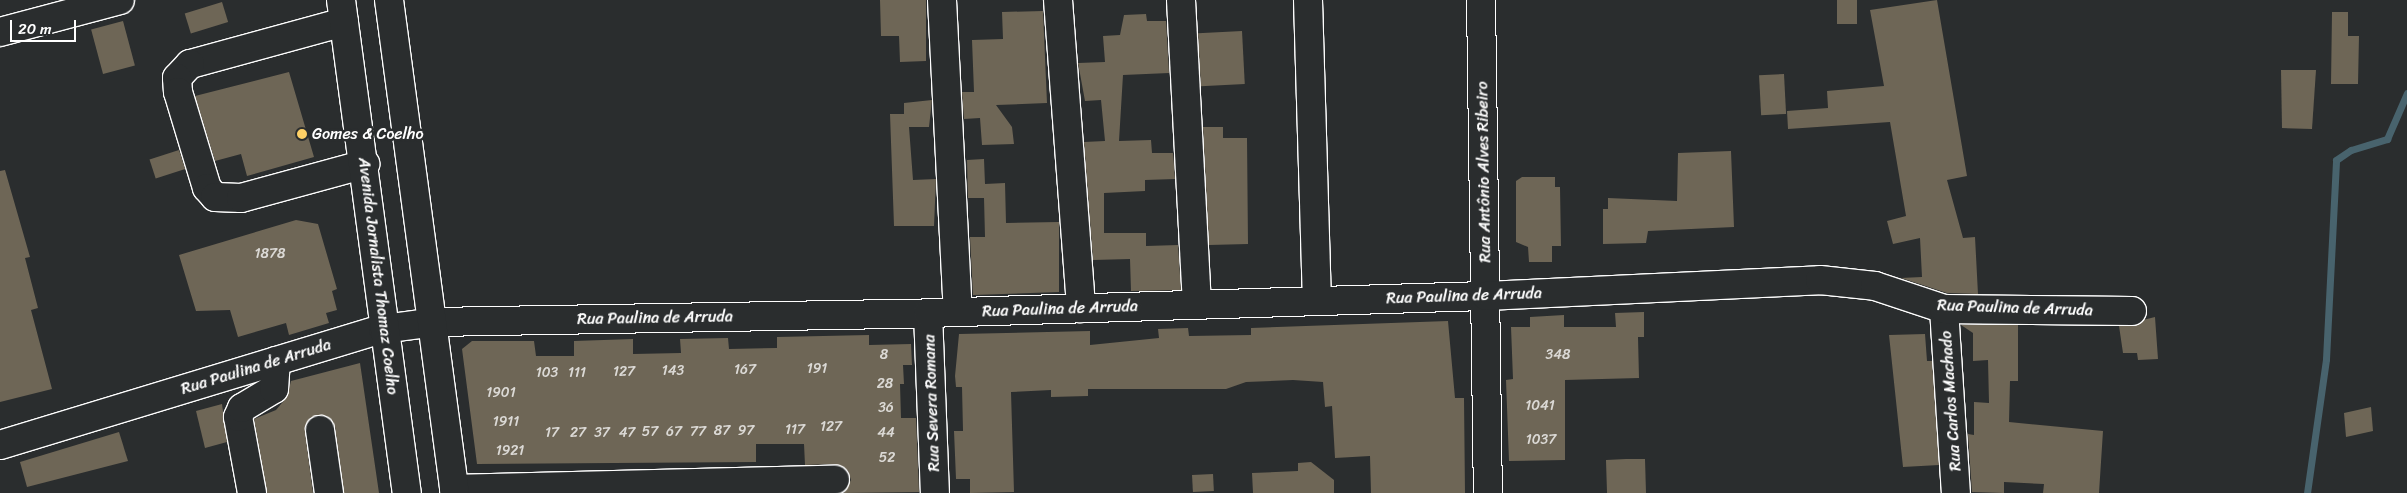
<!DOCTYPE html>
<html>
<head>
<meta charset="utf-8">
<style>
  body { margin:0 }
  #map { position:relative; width:2407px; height:493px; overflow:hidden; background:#2a2d2e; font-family:Sriracha,sans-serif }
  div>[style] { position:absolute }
  .stream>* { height:7px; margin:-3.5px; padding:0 3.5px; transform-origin:3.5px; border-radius:3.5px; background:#48636d }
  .building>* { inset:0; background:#6e6656; transform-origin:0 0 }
  .roads { filter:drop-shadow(1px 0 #fff) drop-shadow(-1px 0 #fff) drop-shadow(0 1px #fff) drop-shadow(0 -1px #fff) }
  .minor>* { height:28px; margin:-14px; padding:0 14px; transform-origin:14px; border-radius:14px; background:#2a2d2e }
  .major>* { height:28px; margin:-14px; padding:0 14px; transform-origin:14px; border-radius:14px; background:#2a2d2e }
  .dots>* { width:14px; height:14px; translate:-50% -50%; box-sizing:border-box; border:2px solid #2a2d2e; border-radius:50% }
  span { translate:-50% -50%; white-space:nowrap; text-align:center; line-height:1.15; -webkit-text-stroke:5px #2a2d2e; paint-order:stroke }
  .number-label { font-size:14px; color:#dbd9d5 }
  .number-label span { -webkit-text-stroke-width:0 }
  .poi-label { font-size:16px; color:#fff }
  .left { translate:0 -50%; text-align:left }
  .street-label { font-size:16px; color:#fff }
  .scale { position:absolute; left:10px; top:20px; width:66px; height:22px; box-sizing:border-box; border:2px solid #fff; border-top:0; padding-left:6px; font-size:15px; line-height:18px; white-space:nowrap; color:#fff; -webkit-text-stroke:4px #2a2d2e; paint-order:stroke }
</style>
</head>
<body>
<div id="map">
  <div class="stream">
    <i style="left:2307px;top:493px;width:135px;rotate:-81.9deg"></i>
    <i style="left:2326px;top:359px;width:199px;rotate:-87.1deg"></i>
    <i style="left:2336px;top:160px;width:18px;rotate:-34deg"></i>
    <i style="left:2351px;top:150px;width:38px;rotate:-17deg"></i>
    <i style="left:2387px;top:139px;width:50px;rotate:-66.5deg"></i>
  </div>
  <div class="building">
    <i style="clip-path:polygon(880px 0,926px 0,926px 61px,900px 62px,899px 36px,881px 36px)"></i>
    <i style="left:1837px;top:0;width:20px;height:24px"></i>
    <i style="clip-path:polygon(1937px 0,1967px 176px,1947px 180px,1963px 238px,1975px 237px,1978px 294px,1947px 293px,1901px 278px,1922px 277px,1920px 238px,1893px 244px,1887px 221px,1906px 216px,1890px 122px,1788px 129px,1787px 111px,1828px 108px,1827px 91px,1884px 86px,1870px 10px)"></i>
    <i style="left:222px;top:2px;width:21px;height:39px;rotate:73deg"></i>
    <i style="clip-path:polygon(1043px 11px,1047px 103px,996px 105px,1012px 127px,1014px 144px,982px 145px,980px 118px,964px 119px,962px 92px,974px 92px,972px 40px,1003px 39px,1002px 12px)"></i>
    <i style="clip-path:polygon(2332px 12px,2348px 12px,2348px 36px,2359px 36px,2358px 84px,2331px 84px)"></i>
    <i style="clip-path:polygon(1146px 14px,1147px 21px,1166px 21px,1169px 73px,1123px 75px,1119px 141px,1151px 140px,1152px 153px,1173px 153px,1175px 179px,1145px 180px,1145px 191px,1104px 193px,1104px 233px,1146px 233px,1146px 246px,1178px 245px,1181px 290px,1131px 291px,1130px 259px,1093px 260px,1084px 142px,1105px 141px,1101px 100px,1085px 101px,1078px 63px,1105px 62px,1103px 36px,1120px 35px,1124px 15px)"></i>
    <i style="left:123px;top:21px;width:46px;height:33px;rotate:75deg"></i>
    <i style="left:1242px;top:31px;width:53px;height:44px;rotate:87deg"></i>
    <i style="clip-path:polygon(2281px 70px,2316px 70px,2312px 129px,2282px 128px)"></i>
    <i style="clip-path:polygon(289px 72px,314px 157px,247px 176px,241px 154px,215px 161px,195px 96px)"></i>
    <i style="left:1784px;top:74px;width:40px;height:25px;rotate:87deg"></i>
    <i style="clip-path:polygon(932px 100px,929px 127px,909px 127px,913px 180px,936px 179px,934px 226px,894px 226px,890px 114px,904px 114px,904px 103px)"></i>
    <i style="clip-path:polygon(1203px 127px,1223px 127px,1223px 138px,1247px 138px,1248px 244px,1209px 245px)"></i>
    <i style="left:179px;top:150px;width:20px;height:31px;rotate:72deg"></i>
    <i style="clip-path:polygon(1731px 151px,1734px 227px,1648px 231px,1646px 243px,1603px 244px,1603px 209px,1608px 209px,1608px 198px,1677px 201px,1678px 153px)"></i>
    <i style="clip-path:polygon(984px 159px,985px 184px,1005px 183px,1006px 223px,1059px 222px,1059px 292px,973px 295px,970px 237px,985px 237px,984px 198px,968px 198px,967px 160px)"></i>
    <i style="clip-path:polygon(5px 170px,30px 257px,25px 258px,38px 308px,31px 310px,52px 389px,0 402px,0 171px)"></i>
    <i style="clip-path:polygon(1522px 177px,1555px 177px,1555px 187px,1560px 187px,1561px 246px,1552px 246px,1552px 262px,1529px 262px,1528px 247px,1516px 242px,1516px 181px)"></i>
    <i style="clip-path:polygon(296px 220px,318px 224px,337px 289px,332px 291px,337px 310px,326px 313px,329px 323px,289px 335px,286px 323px,238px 337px,230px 310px,196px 311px,179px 255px)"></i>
    <i style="clip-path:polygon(1644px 312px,1644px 337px,1638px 337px,1639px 378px,1565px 380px,1565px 460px,1509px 461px,1506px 380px,1513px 379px,1511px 327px,1530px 327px,1530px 317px,1564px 315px,1564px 327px,1616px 327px,1615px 313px)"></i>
    <i style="clip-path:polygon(2155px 317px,2158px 359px,2138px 360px,2137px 353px,2123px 353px,2119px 326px)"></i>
    <i style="clip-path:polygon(1448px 321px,1455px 398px,1464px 398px,1465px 493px,1371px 493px,1370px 456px,1335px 458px,1332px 406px,1325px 407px,1323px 382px,1293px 380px,1246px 382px,1226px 389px,1088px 389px,1088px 396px,1051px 397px,1051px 390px,1011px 392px,1014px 492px,970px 493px,970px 479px,956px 479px,954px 431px,963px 431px,962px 387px,956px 387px,955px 376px,959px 334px,1090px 331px,1090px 345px,1159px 338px,1158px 329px,1188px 328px,1189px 336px,1251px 335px,1251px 328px)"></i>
    <i style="clip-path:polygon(1961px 325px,2018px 325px,2018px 381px,2010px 381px,2009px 422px,2103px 431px,2099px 493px,2043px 493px,2044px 484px,2004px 482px,2004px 493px,1972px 492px,1968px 434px,1974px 435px,1974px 402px,1989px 403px,1988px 360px,1973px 361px,1973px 333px)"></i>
    <i style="clip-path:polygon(1925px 334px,1927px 361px,1932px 361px,1939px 465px,1903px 467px,1889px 335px)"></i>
    <i style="clip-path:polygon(869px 335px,869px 345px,911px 344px,912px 365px,903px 365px,904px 384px,900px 384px,901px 418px,916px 418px,919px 492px,844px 493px,851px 480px,848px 471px,835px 464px,805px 465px,804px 444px,756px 444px,756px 462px,477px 464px,462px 349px,472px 341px,534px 341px,536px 356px,574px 356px,574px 341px,633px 339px,633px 354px,681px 353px,680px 339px,728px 338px,729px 349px,777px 348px,777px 337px)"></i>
    <i style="clip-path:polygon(360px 363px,379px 493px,344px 493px,335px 427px,326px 416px,318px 415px,310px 418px,305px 432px,313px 493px,267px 493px,254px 419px,276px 410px,287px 397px,291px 381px)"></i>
    <i style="clip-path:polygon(222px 404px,227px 442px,205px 448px,196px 411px)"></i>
    <i style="clip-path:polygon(2371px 407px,2373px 431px,2346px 437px,2344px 413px)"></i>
    <i style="clip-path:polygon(119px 432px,128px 461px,27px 487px,20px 462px)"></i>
    <i style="clip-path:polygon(1626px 459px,1645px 459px,1646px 493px,1607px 493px,1606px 460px)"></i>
    <i style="clip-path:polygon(1311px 462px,1334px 480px,1334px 493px,1253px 493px,1252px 473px,1298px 471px,1298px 463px)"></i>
    <i style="left:1213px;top:474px;width:17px;height:21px;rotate:87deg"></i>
  </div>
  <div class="roads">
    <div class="minor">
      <i style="left:942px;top:0;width:312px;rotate:87.1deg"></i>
      <i style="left:1058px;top:0;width:309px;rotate:85.7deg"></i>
      <i style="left:1181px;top:0;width:305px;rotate:87deg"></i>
      <i style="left:1308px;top:0;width:301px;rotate:88.3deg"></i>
      <i style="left:1481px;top:0;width:493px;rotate:89.2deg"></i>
      <i style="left:344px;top:22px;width:160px;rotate:164.7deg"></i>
      <i style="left:190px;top:64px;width:19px;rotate:133deg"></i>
      <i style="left:177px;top:78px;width:14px;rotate:86deg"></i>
      <i style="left:178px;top:92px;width:100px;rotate:73.2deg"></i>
      <i style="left:207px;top:188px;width:12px;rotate:48deg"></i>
      <i style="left:215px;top:197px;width:26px;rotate:2deg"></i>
      <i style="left:241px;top:198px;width:129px;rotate:-15.3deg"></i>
      <i style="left:0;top:32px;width:124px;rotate:-14.9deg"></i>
      <i style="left:1944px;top:309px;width:184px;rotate:86.3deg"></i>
      <i style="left:928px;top:313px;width:180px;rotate:87.8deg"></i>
      <i style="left:320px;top:430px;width:64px;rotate:81.9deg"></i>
      <i style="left:0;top:445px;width:400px;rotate:-16.9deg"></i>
      <i style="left:383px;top:329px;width:52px;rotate:-7.7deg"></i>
      <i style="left:435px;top:322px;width:493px;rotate:-1deg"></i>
      <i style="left:928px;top:313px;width:558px;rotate:-1.75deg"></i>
      <i style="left:1486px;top:296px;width:334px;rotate:-2.7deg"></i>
      <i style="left:1820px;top:280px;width:55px;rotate:6.2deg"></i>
      <i style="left:1875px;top:286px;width:73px;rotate:18.4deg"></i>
      <i style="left:1944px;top:309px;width:188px;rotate:0.6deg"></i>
      <i style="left:454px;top:489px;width:381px;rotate:-1.4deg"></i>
      <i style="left:252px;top:493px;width:77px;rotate:-100.4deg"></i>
      <i style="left:238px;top:417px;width:10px;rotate:-66deg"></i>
      <i style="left:242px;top:408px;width:37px;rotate:-31deg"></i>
      <i style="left:274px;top:389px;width:28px;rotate:-86deg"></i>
    </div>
    <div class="major">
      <i style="left:341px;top:0;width:497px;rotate:82.4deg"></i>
      <i style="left:389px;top:0;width:497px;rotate:82.4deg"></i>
    </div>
  </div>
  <div class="dots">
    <i style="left:302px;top:134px;background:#ffd166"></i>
  </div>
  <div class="number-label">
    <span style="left:270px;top:254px">1878</span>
    <span style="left:884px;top:355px">8</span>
    <span style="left:1558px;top:355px">348</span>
    <span style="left:817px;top:369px">191</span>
    <span style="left:745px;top:370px">167</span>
    <span style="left:673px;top:371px">143</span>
    <span style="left:624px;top:372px">127</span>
    <span style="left:547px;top:373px">103</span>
    <span style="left:577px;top:373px">111</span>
    <span style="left:885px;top:384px">28</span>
    <span style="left:501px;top:393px">1901</span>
    <span style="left:1540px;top:406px">1041</span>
    <span style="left:886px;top:408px">36</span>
    <span style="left:506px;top:422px">1911</span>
    <span style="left:831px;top:427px">127</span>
    <span style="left:795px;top:430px">117</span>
    <span style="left:722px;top:431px">87</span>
    <span style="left:746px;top:431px">97</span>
    <span style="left:650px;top:432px">57</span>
    <span style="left:674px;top:432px">67</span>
    <span style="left:698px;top:432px">77</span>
    <span style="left:552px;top:433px">17</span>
    <span style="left:578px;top:433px">27</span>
    <span style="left:602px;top:433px">37</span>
    <span style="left:627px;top:433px">47</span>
    <span style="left:886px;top:433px">44</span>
    <span style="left:1541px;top:440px">1037</span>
    <span style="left:510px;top:451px">1921</span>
    <span style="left:887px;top:458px">52</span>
  </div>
  <div class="poi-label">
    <span class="left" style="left:312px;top:134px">Gomes &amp; Coelho</span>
  </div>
  <div class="street-label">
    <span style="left:1484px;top:172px;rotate:-91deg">Rua Antônio Alves Ribeiro</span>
    <span style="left:378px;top:276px;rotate:83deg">Avenida Jornalista Thomaz Coelho</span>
    <span style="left:1464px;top:296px;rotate:-2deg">Rua Paulina de Arruda</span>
    <span style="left:2015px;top:308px;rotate:2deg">Rua Paulina de Arruda</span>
    <span style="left:1060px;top:309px;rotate:-2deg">Rua Paulina de Arruda</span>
    <span style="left:655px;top:318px;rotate:-1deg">Rua Paulina de Arruda</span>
    <span style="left:256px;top:367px;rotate:-17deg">Rua Paulina de Arruda</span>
    <span style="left:1951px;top:401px;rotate:-94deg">Rua Carlos Machado</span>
    <span style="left:932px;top:403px;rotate:-92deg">Rua Severa Romana</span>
  </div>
  <div class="scale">20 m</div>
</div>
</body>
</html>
